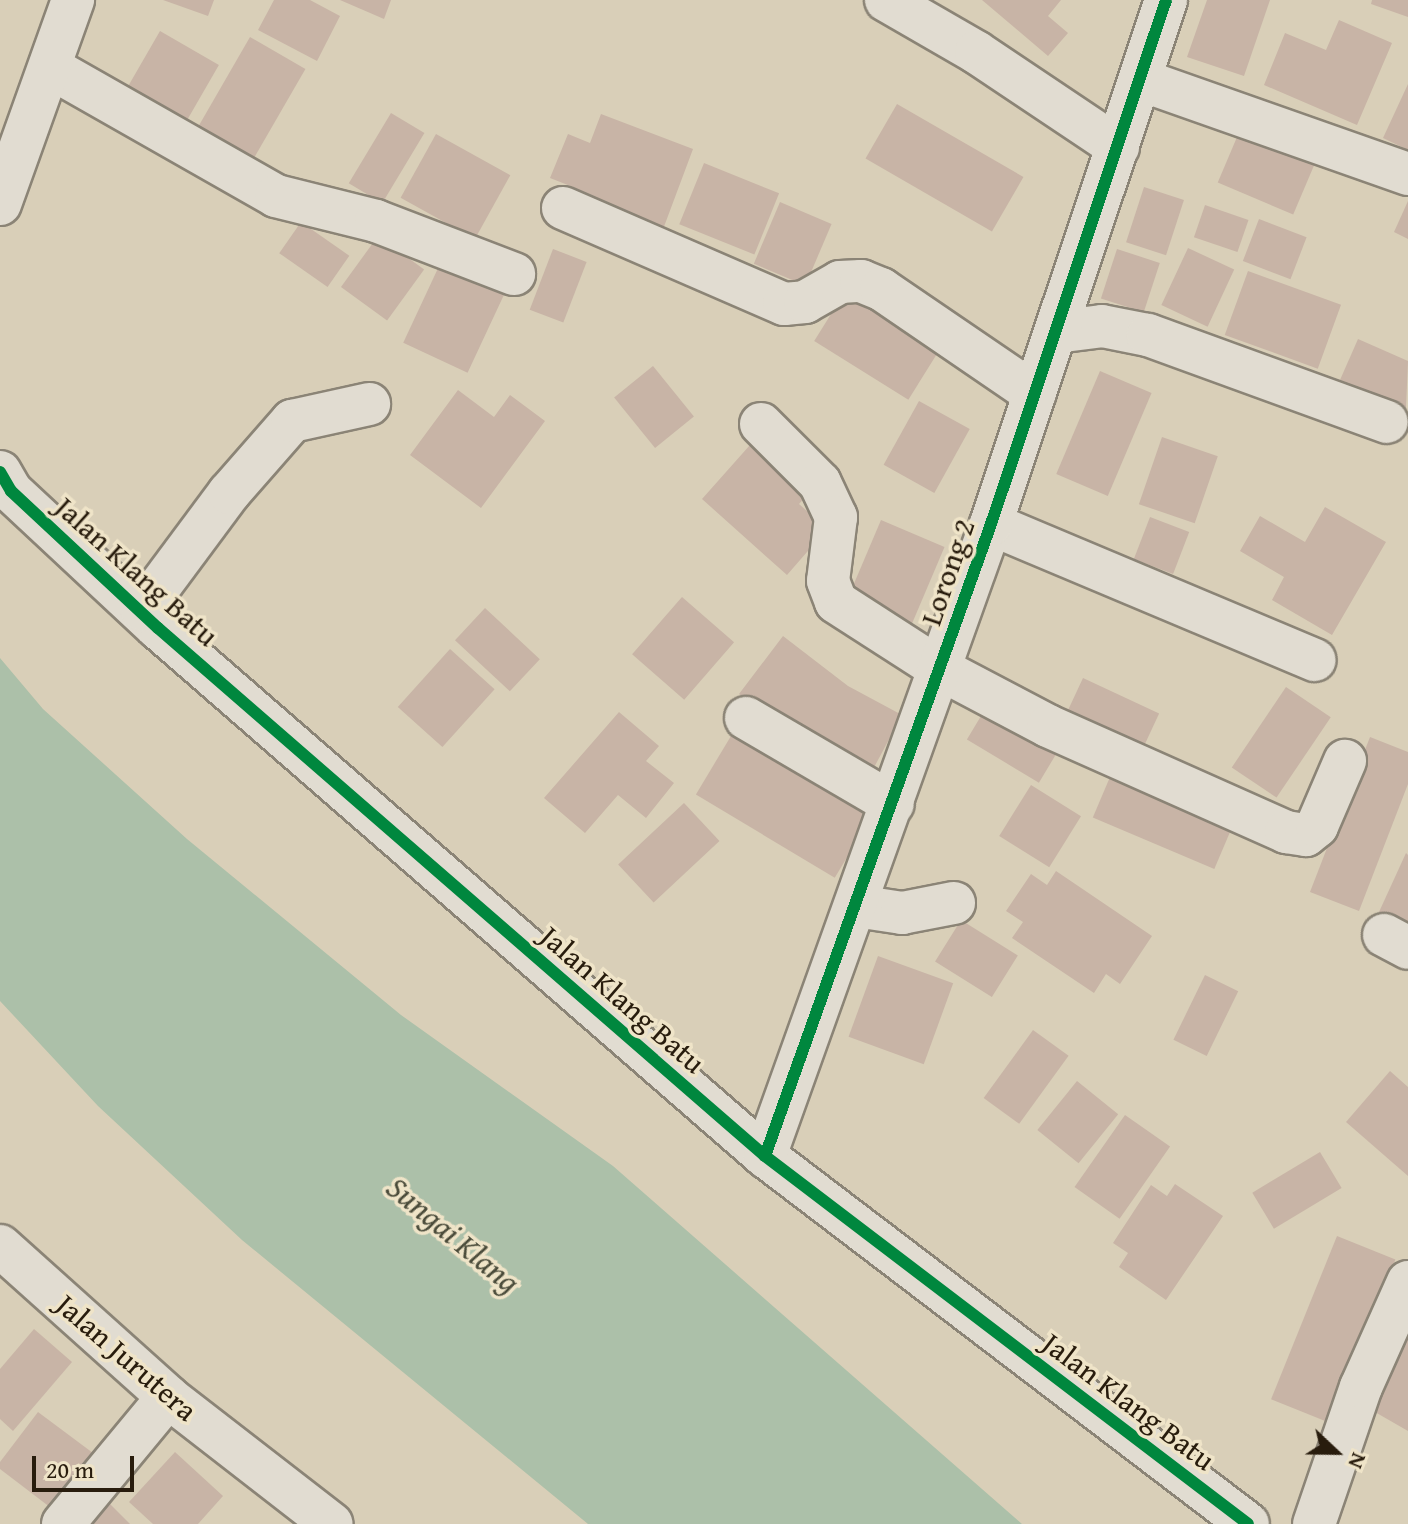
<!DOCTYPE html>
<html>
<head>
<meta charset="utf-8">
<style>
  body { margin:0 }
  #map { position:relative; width:1408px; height:1524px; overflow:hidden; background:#d9cfb8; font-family:"Gentium Book Plus",serif }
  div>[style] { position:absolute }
  .water>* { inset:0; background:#acc0a9 }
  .building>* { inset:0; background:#c8b4a6; transform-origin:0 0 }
  .roads { filter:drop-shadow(2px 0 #8b8476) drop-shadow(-2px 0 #8b8476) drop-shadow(0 2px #8b8476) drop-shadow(0 -2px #8b8476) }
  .minor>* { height:42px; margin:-21px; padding:0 21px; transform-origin:21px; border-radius:21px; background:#e1dcd1 }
  .cycleway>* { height:12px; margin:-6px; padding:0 6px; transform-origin:6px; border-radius:6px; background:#00873e }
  span { translate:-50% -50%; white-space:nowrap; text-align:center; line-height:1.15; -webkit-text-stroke:7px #efe4c8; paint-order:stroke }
  .street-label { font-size:30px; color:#281c0d }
  .water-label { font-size:32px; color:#4a4b3a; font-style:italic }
  .north { position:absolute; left:1296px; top:1412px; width:80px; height:80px; -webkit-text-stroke:6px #efe4c8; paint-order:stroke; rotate:112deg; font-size:22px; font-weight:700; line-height:32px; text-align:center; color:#281c0d }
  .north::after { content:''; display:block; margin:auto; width:28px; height:36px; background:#281c0d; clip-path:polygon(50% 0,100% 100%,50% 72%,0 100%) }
  .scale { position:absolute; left:32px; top:1456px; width:102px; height:36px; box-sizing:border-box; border:4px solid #281c0d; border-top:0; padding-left:10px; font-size:24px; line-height:28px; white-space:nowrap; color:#281c0d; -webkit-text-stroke:6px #efe4c8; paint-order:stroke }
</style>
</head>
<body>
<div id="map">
  <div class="water">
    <i style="clip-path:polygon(0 658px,43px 709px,187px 839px,401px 1015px,613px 1166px,1022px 1524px,588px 1524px,242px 1240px,98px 1106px,0 1001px)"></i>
  </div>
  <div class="building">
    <i style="clip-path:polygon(163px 0,214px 0,208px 16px)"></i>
    <i style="clip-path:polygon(274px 0,310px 0,340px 16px,317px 61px,258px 30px)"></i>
    <i style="clip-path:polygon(340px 0,391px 0,384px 19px)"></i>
    <i style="clip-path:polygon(982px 0,1061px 0,1048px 16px,1068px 33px,1048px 56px)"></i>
    <i style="clip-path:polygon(1207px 0,1270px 0,1244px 76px,1187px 57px)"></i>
    <i style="clip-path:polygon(1372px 0,1408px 0,1408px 17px,1371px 4px)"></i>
    <i style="clip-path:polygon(1339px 20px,1392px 43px,1357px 125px,1264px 85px,1285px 33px,1326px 50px)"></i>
    <i style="left:160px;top:31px;width:68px;height:71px;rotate:30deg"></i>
    <i style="left:250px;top:37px;width:64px;height:112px;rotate:30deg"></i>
    <i style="clip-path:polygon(1408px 84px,1408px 150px,1383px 138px)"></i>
    <i style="left:897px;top:104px;width:146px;height:63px;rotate:30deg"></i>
    <i style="left:391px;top:113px;width:39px;height:82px;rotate:31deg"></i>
    <i style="clip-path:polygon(601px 114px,693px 149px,662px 232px,569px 196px,573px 187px,550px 178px,568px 134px,590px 143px)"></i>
    <i style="left:1240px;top:130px;width:82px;height:57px;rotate:23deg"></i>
    <i style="left:436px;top:134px;width:85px;height:73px;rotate:29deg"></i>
    <i style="left:704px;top:163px;width:81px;height:66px;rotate:22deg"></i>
    <i style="left:1144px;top:187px;width:42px;height:58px;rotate:18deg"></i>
    <i style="clip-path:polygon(1408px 201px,1408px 239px,1394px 232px)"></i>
    <i style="left:780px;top:202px;width:56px;height:67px;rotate:23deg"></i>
    <i style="left:1205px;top:205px;width:46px;height:34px;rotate:19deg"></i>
    <i style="left:1259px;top:219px;width:51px;height:45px;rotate:21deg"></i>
    <i style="left:301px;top:222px;width:59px;height:38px;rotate:35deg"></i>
    <i style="left:378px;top:236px;width:57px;height:63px;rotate:36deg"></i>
    <i style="left:1188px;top:248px;width:51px;height:63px;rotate:25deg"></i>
    <i style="left:553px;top:249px;width:36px;height:65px;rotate:21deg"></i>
    <i style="left:1117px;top:249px;width:45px;height:52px;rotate:18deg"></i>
    <i style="left:440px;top:264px;width:71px;height:87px;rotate:25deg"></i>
    <i style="left:1248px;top:271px;width:99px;height:68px;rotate:20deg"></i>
    <i style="left:846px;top:290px;width:111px;height:60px;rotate:32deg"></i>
    <i style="clip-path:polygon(1358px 339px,1408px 361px,1406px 408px,1340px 380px)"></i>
    <i style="left:653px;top:366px;width:65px;height:50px;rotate:51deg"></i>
    <i style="left:1100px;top:371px;width:56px;height:112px;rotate:23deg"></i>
    <i style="clip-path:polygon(458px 390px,494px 417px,510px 395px,545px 421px,481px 508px,410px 455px)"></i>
    <i style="left:919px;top:401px;width:58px;height:73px;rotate:29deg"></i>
    <i style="clip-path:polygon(758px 436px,815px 486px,799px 504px,827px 529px,787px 575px,702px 499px)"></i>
    <i style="left:1162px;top:437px;width:59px;height:71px;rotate:19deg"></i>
    <i style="clip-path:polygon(1325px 507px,1386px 542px,1332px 635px,1272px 600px,1284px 577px,1240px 551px,1260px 516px,1305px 542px)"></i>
    <i style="left:1150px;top:517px;width:42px;height:45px;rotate:21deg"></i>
    <i style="left:881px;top:520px;width:69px;height:85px;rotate:23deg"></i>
    <i style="left:682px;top:597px;width:69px;height:76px;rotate:41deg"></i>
    <i style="left:485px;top:608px;width:75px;height:44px;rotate:43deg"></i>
    <i style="clip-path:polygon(783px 636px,848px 686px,902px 715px,870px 775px,804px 744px,739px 694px)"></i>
    <i style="left:450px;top:649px;width:60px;height:78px;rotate:42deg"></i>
    <i style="left:1083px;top:678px;width:84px;height:46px;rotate:25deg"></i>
    <i style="left:1286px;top:687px;width:54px;height:97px;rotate:34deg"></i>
    <i style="left:987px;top:706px;width:84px;height:39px;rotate:31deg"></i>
    <i style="clip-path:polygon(619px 712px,659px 746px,646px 761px,674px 783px,646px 818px,618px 795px,585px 833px,544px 798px)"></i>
    <i style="left:734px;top:731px;width:162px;height:74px;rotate:31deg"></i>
    <i style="clip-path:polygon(1370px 737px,1408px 752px,1408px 784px,1359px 911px,1310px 892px)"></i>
    <i style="left:1110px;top:777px;width:132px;height:44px;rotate:23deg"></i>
    <i style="left:1031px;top:785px;width:59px;height:60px;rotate:32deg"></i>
    <i style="left:684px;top:803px;width:52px;height:90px;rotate:47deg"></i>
    <i style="clip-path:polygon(1406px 853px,1408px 855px,1408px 925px,1379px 912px)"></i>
    <i style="clip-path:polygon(1056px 871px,1152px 936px,1120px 984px,1106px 974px,1094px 993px,1012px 938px,1023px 922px,1006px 911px,1031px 874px,1047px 885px)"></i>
    <i style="left:961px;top:920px;width:67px;height:49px;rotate:32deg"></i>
    <i style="left:878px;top:956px;width:80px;height:86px;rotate:20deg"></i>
    <i style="left:1205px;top:975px;width:37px;height:72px;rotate:26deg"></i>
    <i style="left:1033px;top:1030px;width:44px;height:84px;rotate:36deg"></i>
    <i style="clip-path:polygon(1390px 1071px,1408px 1087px,1408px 1176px,1346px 1122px)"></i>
    <i style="left:1077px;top:1081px;width:53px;height:63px;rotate:39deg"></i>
    <i style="left:1125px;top:1115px;width:55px;height:88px;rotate:35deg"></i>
    <i style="left:1320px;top:1152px;width:42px;height:79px;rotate:59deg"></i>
    <i style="clip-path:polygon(1175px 1184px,1223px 1216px,1166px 1300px,1119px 1267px,1128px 1253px,1113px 1243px,1151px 1185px,1167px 1196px)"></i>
    <i style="left:1337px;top:1236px;width:63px;height:176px;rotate:22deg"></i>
    <i style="clip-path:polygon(34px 1329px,72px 1362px,13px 1431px,0 1419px,0 1369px)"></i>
    <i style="clip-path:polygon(1408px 1338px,1408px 1431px,1368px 1408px)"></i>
    <i style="clip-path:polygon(38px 1412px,101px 1459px,59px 1514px,0 1469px,0 1462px)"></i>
    <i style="clip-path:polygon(175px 1452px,223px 1496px,198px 1524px,153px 1524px,129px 1502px)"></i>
    <i style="clip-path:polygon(110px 1504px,130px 1524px,89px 1524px)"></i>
  </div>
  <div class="roads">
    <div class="minor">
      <i style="left:886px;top:0;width:104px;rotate:30deg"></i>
      <i style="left:976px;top:52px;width:171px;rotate:33.8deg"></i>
      <i style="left:51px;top:68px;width:259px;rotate:29.6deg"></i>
      <i style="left:276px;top:196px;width:103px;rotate:14deg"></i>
      <i style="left:376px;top:221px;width:148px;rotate:21deg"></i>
      <i style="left:1141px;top:80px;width:283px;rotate:19.4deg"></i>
      <i style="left:0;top:204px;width:217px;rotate:-70.3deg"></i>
      <i style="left:563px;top:208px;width:241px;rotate:23.5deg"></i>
      <i style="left:784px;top:304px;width:21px;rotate:-5deg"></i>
      <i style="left:805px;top:302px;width:40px;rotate:-29.7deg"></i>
      <i style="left:840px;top:282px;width:21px;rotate:-3deg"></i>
      <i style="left:861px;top:281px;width:22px;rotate:22deg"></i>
      <i style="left:881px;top:289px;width:186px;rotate:34.3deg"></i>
      <i style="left:1056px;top:332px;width:46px;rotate:-7.4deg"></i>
      <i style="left:1102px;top:326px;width:47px;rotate:11.1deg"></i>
      <i style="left:1148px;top:335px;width:254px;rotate:20deg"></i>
      <i style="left:761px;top:424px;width:83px;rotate:45deg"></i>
      <i style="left:820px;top:483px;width:38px;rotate:65deg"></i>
      <i style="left:836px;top:517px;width:64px;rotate:97.1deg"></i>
      <i style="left:828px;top:581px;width:22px;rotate:69deg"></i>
      <i style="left:836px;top:602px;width:124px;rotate:32.8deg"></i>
      <i style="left:940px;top:669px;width:122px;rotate:27.8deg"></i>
      <i style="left:1048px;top:726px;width:261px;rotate:24deg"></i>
      <i style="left:1286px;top:832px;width:20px;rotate:9deg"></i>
      <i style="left:1306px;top:835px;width:14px;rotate:-39deg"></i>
      <i style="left:1317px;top:826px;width:71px;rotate:-66.7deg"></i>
      <i style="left:0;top:472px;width:22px;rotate:60deg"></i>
      <i style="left:11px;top:491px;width:201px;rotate:43deg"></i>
      <i style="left:158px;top:628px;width:805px;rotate:41.02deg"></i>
      <i style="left:765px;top:1156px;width:607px;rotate:37.3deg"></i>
      <i style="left:991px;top:524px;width:351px;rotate:22.8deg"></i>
      <i style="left:142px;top:610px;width:146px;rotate:-53.4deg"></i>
      <i style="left:229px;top:493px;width:96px;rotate:-48.8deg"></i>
      <i style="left:292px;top:421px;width:79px;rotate:-12.4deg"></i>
      <i style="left:746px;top:718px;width:170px;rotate:30.3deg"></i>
      <i style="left:856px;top:906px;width:47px;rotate:8.7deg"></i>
      <i style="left:902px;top:913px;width:53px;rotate:-10.9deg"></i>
      <i style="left:1384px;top:935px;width:27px;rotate:28deg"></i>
      <i style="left:765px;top:1156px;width:671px;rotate:-70.32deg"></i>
      <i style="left:991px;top:524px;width:552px;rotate:-71.53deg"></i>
      <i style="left:0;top:1246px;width:226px;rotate:41.9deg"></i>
      <i style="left:168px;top:1397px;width:207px;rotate:37.8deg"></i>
      <i style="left:63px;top:1524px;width:165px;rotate:-50.4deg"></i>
      <i style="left:1314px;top:1524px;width:145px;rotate:-71.1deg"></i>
      <i style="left:1361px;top:1387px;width:115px;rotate:-65.9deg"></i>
    </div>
  </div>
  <div class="cycleway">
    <i style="left:0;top:472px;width:22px;rotate:60deg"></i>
    <i style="left:11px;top:491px;width:201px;rotate:43deg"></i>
    <i style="left:158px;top:628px;width:805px;rotate:41.02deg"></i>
    <i style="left:765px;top:1156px;width:607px;rotate:37.3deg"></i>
    <i style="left:765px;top:1156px;width:671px;rotate:-70.32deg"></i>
    <i style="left:991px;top:524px;width:552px;rotate:-71.53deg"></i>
  </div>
  <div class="street-label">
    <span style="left:137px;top:571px;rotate:42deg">Jalan Klang Batu</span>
    <span style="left:947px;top:572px;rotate:-71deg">Lorong 2</span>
    <span style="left:623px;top:999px;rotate:41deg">Jalan Klang Batu</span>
    <span style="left:127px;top:1357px;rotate:41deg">Jalan Jurutera</span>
    <span style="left:1129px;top:1401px;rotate:37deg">Jalan Klang Batu</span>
  </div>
  <div class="water-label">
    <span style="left:453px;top:1235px;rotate:40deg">Sungai Klang</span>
  </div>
  <div class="north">N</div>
  <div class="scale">20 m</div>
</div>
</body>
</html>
